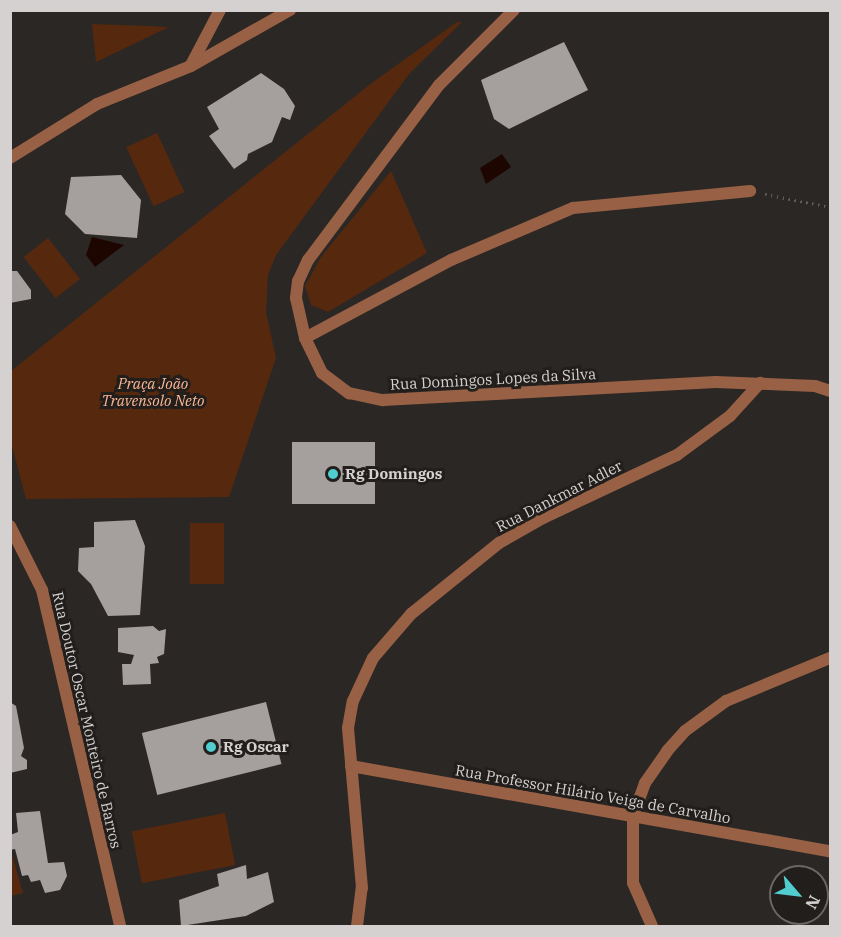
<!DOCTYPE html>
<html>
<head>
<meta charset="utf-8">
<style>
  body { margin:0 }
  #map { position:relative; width:841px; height:937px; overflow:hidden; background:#2b2725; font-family:"IBM Plex Serif",serif }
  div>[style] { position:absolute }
  .green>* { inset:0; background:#56290f; transform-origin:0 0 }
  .water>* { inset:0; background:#1e0600 }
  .building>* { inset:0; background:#a59f9d; transform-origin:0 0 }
  .path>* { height:3px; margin-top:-1.5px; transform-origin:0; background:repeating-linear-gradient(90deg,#605c5a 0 1.5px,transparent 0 6px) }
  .street>* { height:12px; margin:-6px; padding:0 6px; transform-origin:6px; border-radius:6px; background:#986044 }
  .dots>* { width:16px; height:16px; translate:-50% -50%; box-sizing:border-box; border:3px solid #221e1c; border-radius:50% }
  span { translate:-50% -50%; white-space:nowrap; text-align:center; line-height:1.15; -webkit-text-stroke:6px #221e1c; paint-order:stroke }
  .street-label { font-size:15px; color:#d4d1d0 }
  .park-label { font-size:15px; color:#fcb794; font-style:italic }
  .poi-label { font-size:15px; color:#d4d1d0; font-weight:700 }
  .left { translate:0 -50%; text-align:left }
  .frame { position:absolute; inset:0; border:12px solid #d4d1d0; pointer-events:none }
  .north { position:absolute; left:769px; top:865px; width:60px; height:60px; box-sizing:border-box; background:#221e1c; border:2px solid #696664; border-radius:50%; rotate:118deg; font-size:16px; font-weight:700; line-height:24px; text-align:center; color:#d4d1d0 }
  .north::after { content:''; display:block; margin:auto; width:21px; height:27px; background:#52cdcf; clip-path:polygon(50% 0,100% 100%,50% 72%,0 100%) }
</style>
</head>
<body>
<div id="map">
  <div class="green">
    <i style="clip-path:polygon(457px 22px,462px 22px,409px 74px,276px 255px,268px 275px,266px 312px,276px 358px,229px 497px,26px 499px,11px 442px,11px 371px,373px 82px)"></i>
    <i style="clip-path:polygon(92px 24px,148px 26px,169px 27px,96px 62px)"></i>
    <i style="left:157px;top:133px;width:65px;height:34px;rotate:65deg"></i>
    <i style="clip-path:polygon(391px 171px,427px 253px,328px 312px,311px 305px,305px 286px,321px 257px)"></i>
    <i style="left:48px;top:238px;width:52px;height:31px;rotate:52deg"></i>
    <i style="left:190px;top:523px;width:34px;height:61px"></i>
    <i style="left:225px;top:813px;width:53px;height:95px;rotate:79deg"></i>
    <i style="clip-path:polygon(11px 851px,23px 893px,11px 896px,10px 896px)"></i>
  </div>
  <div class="water">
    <i style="clip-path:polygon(502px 154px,511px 167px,486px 184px,480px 168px)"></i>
    <i style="clip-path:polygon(92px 237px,124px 245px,95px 267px,86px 255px)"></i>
  </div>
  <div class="building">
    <i style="clip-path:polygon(564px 42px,588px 90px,509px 129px,494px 119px,481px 80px)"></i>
    <i style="clip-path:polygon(261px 73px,284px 89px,295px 106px,290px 120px,282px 117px,272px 142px,248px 154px,247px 160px,234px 169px,209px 136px,219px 129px,207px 107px)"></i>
    <i style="clip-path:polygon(121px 175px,141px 200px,137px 238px,85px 234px,65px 214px,71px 177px)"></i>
    <i style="clip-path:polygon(10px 271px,17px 271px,31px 290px,31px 299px,10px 303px)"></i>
    <i style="left:375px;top:442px;width:62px;height:83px;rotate:90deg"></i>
    <i style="clip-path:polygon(135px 520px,145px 546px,140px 615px,108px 616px,91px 584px,78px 571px,79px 548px,94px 547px,94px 522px)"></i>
    <i style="clip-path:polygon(153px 626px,159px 631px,166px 629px,164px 654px,157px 657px,159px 663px,150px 664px,151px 684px,123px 685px,122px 664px,131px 664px,134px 655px,118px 652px,118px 628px)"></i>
    <i style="clip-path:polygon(10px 702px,16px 706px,24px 748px,21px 756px,27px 760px,27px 769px,10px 773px)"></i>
    <i style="left:266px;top:702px;width:64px;height:128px;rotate:76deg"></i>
    <i style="clip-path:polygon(40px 811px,48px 863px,64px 862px,67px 876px,60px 890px,45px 893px,40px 880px,31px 882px,28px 875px,22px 876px,15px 849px,10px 850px,10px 835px,18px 832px,16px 813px)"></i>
    <i style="clip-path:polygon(246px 865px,247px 879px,268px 872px,274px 902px,246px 916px,181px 926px,179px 900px,219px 886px,217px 874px)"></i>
  </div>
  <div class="path">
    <i style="left:765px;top:194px;width:66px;rotate:11.3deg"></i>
  </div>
  <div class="street">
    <i style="left:514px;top:10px;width:106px;rotate:135deg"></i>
    <i style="left:439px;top:85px;width:219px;rotate:126.8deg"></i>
    <i style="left:308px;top:260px;width:23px;rotate:115deg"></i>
    <i style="left:298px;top:281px;width:17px;rotate:97deg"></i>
    <i style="left:296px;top:298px;width:41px;rotate:77.3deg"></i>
    <i style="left:305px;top:338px;width:39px;rotate:64deg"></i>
    <i style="left:322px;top:373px;width:34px;rotate:37deg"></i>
    <i style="left:349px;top:393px;width:35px;rotate:12deg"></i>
    <i style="left:383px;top:400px;width:333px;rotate:-3.1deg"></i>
    <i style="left:716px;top:382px;width:99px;rotate:2.3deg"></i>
    <i style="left:815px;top:386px;width:16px;rotate:18deg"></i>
    <i style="left:191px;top:65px;width:62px;rotate:-62.2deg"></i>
    <i style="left:10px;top:158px;width:102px;rotate:-31.8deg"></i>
    <i style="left:97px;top:104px;width:101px;rotate:-22deg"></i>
    <i style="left:191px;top:66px;width:114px;rotate:-29.5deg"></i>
    <i style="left:305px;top:338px;width:166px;rotate:-28.1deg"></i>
    <i style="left:451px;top:260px;width:133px;rotate:-23.1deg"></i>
    <i style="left:573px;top:208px;width:178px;rotate:-5.5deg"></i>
    <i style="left:10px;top:526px;width:72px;rotate:63.4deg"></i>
    <i style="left:42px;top:590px;width:345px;rotate:76.9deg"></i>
    <i style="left:351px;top:766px;width:486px;rotate:10.1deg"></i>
    <i style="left:357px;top:926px;width:38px;rotate:-83deg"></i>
    <i style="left:362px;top:888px;width:161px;rotate:-95deg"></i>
    <i style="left:348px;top:728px;width:27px;rotate:-80deg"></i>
    <i style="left:353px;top:701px;width:47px;rotate:-65.1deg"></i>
    <i style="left:373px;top:658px;width:58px;rotate:-49.2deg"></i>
    <i style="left:411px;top:614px;width:113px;rotate:-38.9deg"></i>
    <i style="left:499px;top:543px;width:51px;rotate:-29.6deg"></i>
    <i style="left:543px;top:518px;width:148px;rotate:-25.2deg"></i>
    <i style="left:677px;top:455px;width:66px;rotate:-36.3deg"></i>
    <i style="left:730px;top:416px;width:45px;rotate:-47.7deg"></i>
    <i style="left:652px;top:926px;width:47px;rotate:-113.8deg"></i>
    <i style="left:633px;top:883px;width:67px;rotate:-90deg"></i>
    <i style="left:633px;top:816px;width:35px;rotate:-70deg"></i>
    <i style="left:645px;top:783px;width:39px;rotate:-55deg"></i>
    <i style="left:667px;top:751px;width:27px;rotate:-48deg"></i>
    <i style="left:685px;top:731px;width:51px;rotate:-36.2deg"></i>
    <i style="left:726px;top:701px;width:113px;rotate:-22.5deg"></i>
  </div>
  <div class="dots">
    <i style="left:333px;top:474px;background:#52cdcf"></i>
    <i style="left:211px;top:747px;background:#52cdcf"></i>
  </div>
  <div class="street-label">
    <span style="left:493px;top:379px;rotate:-3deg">Rua Domingos Lopes da Silva</span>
    <span style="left:559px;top:496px;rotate:-27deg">Rua Dankmar Adler</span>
    <span style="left:87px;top:720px;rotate:77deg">Rua Doutor Oscar Monteiro de Barros</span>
    <span style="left:593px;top:794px;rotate:10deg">Rua Professor Hilário Veiga de Carvalho</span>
  </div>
  <div class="park-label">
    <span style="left:153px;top:392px">Praça João<br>Travensolo Neto</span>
  </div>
  <div class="poi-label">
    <span class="left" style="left:345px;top:474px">Rg Domingos</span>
    <span class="left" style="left:223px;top:747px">Rg Oscar</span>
  </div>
  <div class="frame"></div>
  <div class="north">N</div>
</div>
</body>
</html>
